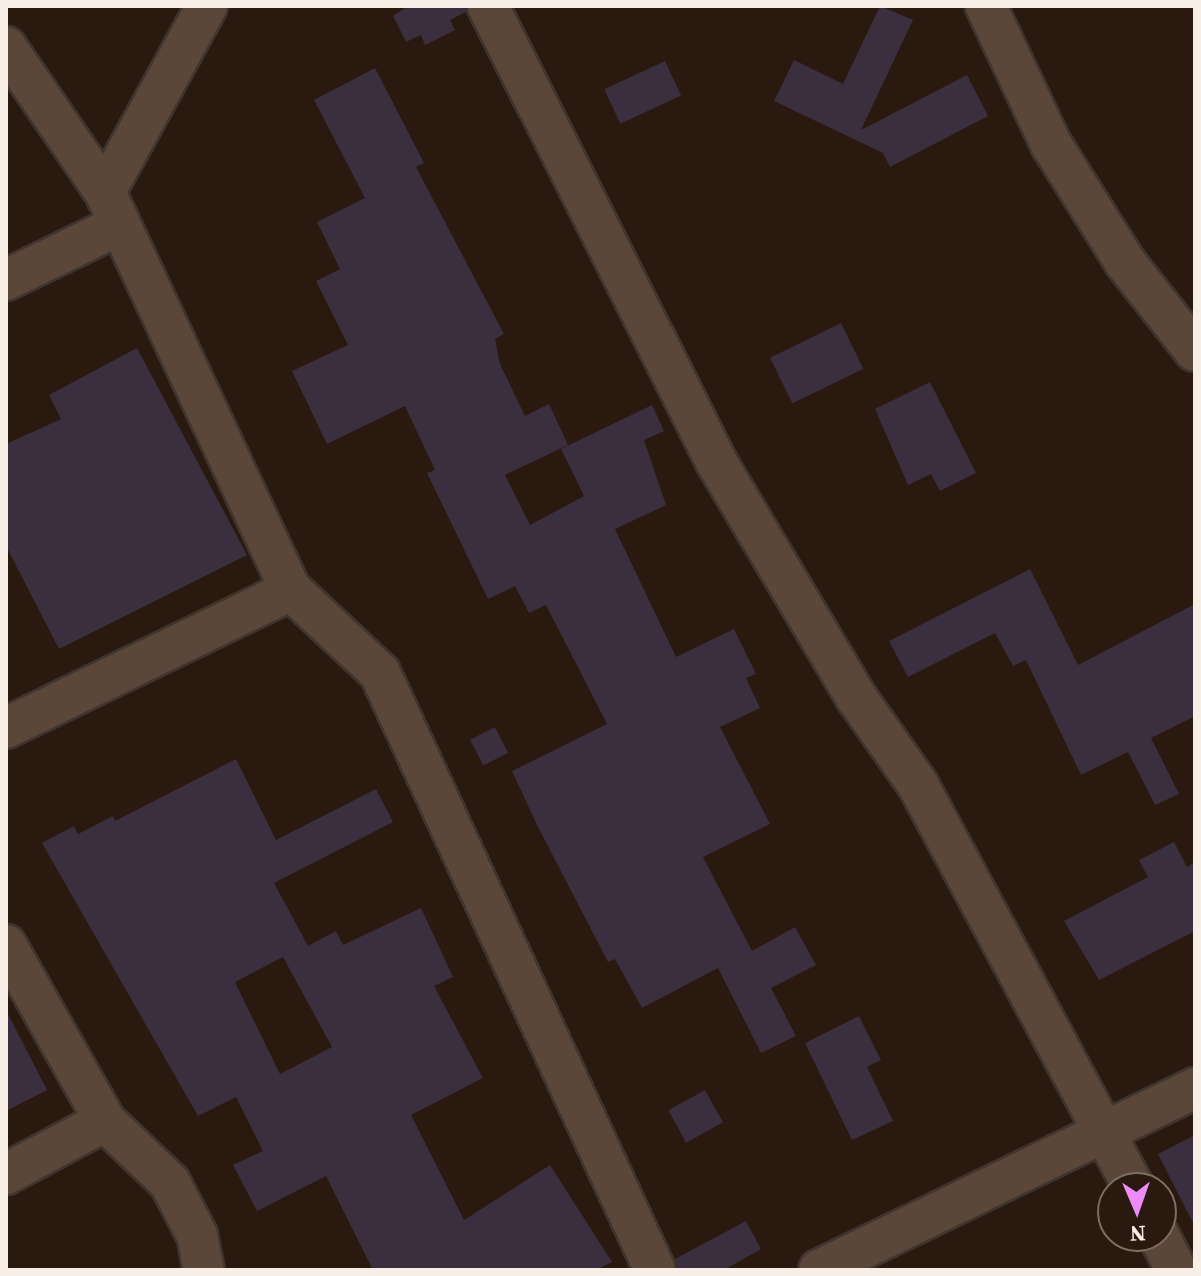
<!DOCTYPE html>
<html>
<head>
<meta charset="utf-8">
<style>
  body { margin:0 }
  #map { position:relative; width:1201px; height:1276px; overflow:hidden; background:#2a190e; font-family:"Source Serif 4",serif }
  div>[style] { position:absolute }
  .building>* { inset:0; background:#3b2e3e; transform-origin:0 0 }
  .roads { filter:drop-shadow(2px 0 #40342e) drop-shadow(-2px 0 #40342e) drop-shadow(0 2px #40342e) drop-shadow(0 -2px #40342e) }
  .minor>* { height:40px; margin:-20px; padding:0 20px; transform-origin:20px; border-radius:20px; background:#5a473a }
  span { translate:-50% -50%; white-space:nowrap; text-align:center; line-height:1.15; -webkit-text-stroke:8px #2a190e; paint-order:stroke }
  .frame { position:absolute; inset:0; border:8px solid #f9eee6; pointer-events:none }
  .north { position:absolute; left:1097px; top:1172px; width:80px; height:80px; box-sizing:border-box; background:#2a190e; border:2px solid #7d6e64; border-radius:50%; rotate:178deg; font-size:22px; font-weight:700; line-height:32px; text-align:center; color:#f9eee6 }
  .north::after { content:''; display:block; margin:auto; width:28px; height:36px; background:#ed8cf9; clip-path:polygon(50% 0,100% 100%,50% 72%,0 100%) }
</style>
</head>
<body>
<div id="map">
  <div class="building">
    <i style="clip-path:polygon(408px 6px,465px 6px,466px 12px,450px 20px,455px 30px,425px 45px,421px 35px,406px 42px,393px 16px)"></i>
    <i style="clip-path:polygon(880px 6px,913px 20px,861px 130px,967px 75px,988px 116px,890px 167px,883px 153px,774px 101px,794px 60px,843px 84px)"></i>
    <i style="left:665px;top:61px;width:38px;height:67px;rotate:65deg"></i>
    <i style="clip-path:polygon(375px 68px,424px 163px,416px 167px,504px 334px,495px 339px,500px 364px,525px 416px,549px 404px,568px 445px,505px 475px,530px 525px,584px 496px,561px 449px,652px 405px,664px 431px,644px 440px,666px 505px,615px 529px,676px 657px,734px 629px,756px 674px,746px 678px,760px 708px,720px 727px,770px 824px,703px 857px,752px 951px,795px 927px,816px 965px,771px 988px,796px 1036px,761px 1053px,718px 968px,642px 1008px,615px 959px,608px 962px,537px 825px,512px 771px,607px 724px,546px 605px,529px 613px,515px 586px,488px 599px,427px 473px,435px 470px,405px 406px,327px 444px,292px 371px,348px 345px,316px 281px,340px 269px,317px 222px,365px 198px,314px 100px)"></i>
    <i style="left:841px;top:323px;width:51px;height:79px;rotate:64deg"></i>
    <i style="clip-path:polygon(137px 348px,247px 555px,59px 649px,6px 546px,6px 444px,61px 419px,49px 395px)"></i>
    <i style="clip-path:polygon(930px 382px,976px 473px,940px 491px,931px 474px,908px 485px,875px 409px)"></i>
    <i style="clip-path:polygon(1030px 569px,1078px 665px,1195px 604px,1195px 716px,1151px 738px,1179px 794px,1155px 805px,1128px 752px,1081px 775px,1026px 660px,1013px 666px,995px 633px,908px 677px,889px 641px)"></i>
    <i style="left:495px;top:727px;width:29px;height:28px;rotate:63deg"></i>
    <i style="clip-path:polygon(evenodd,236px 759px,276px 840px,376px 789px,393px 822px,274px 883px,308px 946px,336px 931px,343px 945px,421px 908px,453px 977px,434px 986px,483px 1078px,411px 1115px,464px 1220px,550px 1165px,612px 1262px,596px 1270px,373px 1270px,326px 1176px,257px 1211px,233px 1165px,263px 1151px,236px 1097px,198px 1116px,42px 843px,74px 826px,78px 834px,113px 816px,115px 821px,236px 759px,283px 957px,332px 1047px,280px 1074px,235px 982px,283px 957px)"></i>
    <i style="clip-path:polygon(1174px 842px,1187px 867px,1195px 862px,1195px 931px,1099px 980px,1064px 921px,1148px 877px,1139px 860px)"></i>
    <i style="clip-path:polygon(6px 1010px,47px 1090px,6px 1111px)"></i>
    <i style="clip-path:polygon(859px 1016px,881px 1060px,867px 1067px,893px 1121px,852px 1140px,805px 1043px)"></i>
    <i style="left:705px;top:1090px;width:37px;height:42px;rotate:61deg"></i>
    <i style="clip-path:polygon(1195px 1135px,1195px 1227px,1158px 1154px)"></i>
    <i style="clip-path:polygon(746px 1221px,761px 1249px,724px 1270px,678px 1270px,675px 1259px)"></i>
  </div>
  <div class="roads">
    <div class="minor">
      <i style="left:488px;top:6px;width:511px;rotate:63.38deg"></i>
      <i style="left:717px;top:463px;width:272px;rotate:59.3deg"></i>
      <i style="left:856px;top:697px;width:108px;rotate:54.8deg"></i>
      <i style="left:918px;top:785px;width:457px;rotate:61.8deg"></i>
      <i style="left:986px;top:6px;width:153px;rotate:64.8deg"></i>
      <i style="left:1051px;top:144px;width:139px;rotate:57.9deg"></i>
      <i style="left:1125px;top:262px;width:113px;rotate:51.8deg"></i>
      <i style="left:6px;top:47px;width:176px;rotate:55.7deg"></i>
      <i style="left:105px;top:192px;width:439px;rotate:65deg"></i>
      <i style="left:291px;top:590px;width:122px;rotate:43deg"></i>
      <i style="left:380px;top:673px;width:657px;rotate:65.27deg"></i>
      <i style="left:105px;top:192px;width:212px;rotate:-61.3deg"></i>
      <i style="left:6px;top:280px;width:123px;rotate:-25.9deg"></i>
      <i style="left:6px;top:728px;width:317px;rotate:-25.8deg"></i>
      <i style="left:6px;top:945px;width:202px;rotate:60.6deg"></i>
      <i style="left:105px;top:1121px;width:90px;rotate:43.6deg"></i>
      <i style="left:170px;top:1183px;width:59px;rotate:62.6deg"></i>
      <i style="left:197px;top:1235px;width:36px;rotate:79deg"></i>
      <i style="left:6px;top:1174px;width:112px;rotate:-28.2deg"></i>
      <i style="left:1159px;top:1236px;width:38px;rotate:63deg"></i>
      <i style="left:819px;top:1270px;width:418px;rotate:-25.8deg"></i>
    </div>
  </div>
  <div class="frame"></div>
  <div class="north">N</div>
</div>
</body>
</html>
